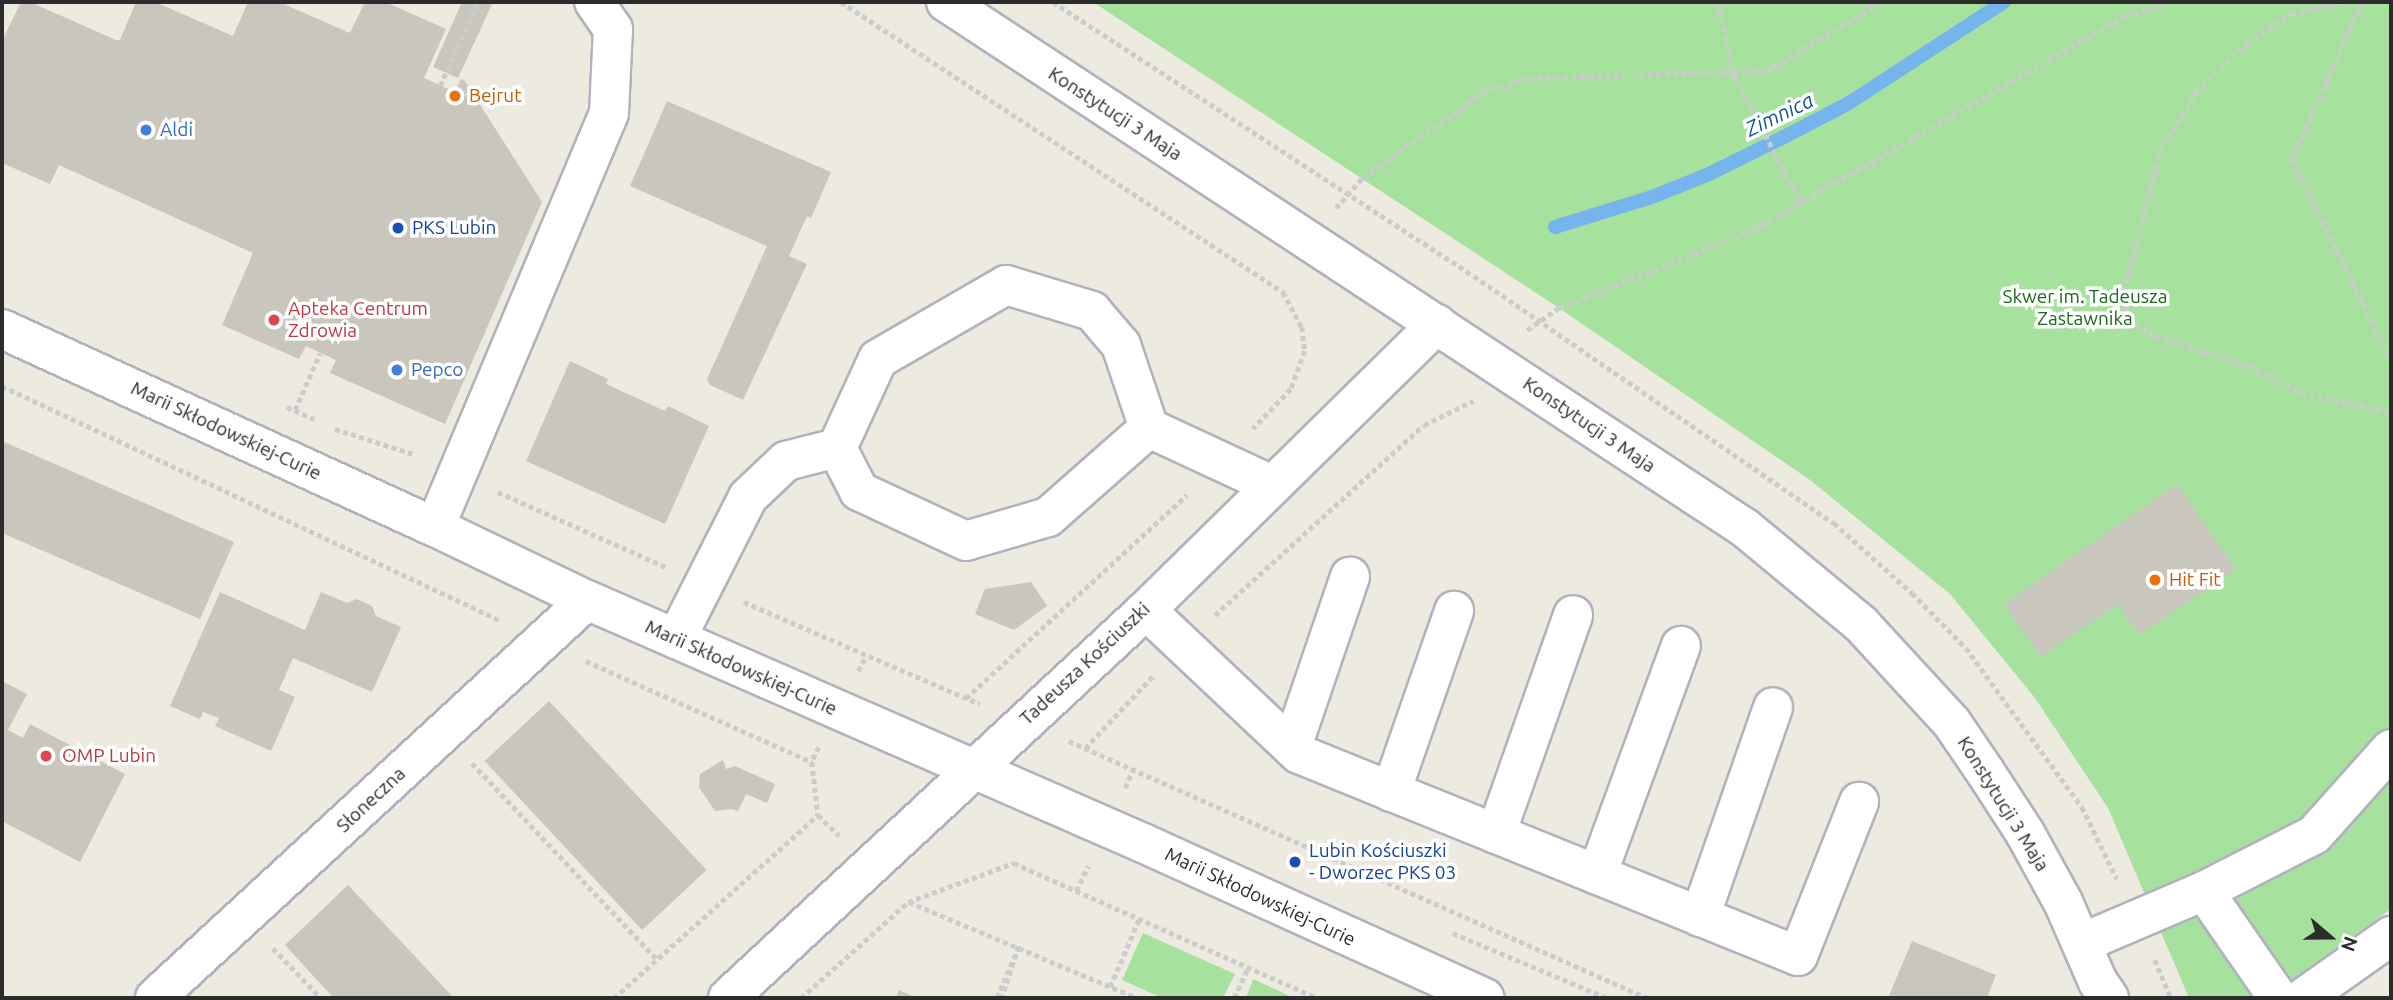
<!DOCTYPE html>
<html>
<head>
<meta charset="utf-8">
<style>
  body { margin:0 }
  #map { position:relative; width:2393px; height:1000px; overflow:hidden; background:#edeadf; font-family:Ubuntu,sans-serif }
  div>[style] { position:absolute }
  .green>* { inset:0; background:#a6e29d }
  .stream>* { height:14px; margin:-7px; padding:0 7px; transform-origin:7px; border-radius:7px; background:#75b4ec }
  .building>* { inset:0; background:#c9c6be; transform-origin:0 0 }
  .path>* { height:4.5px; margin-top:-2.25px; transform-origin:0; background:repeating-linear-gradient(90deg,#ccc 0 5px,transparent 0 8.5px) }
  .roads { filter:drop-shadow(2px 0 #b2b2bf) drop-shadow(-2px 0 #b2b2bf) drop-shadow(0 2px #b2b2bf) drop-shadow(0 -2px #b2b2bf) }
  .minor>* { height:38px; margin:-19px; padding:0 19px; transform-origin:19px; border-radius:19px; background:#fff }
  .dots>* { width:19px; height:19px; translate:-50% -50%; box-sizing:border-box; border:4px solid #fff; border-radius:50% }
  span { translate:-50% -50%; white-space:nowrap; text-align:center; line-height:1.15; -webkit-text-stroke:7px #fff; paint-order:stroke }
  .food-label { font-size:19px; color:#c56008 }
  .left { translate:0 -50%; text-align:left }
  .street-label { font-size:19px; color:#2c2c2c }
  .shop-label { font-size:19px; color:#366cbe }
  .transit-label { font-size:19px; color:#164399 }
  .park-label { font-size:19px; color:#1d681c }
  .health-label { font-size:19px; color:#be3a42 }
  .water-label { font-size:21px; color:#11509b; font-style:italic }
  .frame { position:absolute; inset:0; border:4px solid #2c2c2c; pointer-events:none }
  .north { position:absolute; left:2295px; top:902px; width:70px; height:70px; -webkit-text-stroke:5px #fff; paint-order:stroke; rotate:110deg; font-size:19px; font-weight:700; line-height:28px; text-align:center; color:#2c2c2c }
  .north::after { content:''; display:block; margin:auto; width:24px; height:32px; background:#2c2c2c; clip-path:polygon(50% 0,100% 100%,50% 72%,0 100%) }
</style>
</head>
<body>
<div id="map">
  <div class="green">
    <i style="clip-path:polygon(1093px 2px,2391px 2px,2391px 909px,2267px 998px,2189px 998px,2108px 808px,2035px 698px,1950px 594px,1810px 480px,1559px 308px)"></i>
    <i style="clip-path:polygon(1143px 933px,1235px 974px,1223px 998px,1162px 998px,1122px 980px)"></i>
    <i style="clip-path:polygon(1253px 979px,1294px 998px,1246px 998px)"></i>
  </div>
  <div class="stream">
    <i style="left:1555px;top:227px;width:102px;rotate:-17.2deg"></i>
    <i style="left:1652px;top:197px;width:59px;rotate:-21.8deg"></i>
    <i style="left:1707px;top:175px;width:86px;rotate:-26.3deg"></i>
    <i style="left:1784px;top:137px;width:73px;rotate:-27.6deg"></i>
    <i style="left:1849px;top:103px;width:185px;rotate:-33.1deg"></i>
  </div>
  <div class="building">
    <i style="clip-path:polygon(21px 2px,30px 2px,116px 40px,120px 40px,136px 2px,155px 2px,233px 36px,248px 2px,279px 2px,350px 33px,365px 2px,385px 2px,446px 29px,424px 78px,455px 92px,461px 79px,465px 81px,542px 202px,445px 424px,330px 373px,336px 360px,306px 346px,299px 359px,222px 325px,253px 253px,59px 165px,50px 184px,2px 163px,2px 41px)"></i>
    <i style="clip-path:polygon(462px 2px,493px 2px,458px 78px,433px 67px)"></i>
    <i style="clip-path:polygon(667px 101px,831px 172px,811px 218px,807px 216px,789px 256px,807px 264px,743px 400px,710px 385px,707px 379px,767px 246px,630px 186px)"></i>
    <i style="clip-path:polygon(570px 361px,608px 379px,606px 384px,665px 411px,668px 406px,709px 426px,665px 524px,526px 461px)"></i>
    <i style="clip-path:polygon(2px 441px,234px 542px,200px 619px,2px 533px)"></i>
    <i style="clip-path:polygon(2177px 484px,2236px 569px,2139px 635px,2118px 604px,2041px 657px,2004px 604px)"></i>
    <i style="clip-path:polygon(1031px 582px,1047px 606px,1014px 630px,975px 614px,985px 589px)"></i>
    <i style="clip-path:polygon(220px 592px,305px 630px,321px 592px,347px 603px,357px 599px,372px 606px,376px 616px,401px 627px,372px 692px,293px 658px,279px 690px,295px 697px,271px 751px,215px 726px,219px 718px,203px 712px,200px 719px,170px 706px)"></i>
    <i style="clip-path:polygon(2px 681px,27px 694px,8px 730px,23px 738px,30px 724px,125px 774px,80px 862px,2px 821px)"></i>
    <i style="left:549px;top:701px;width:231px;height:88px;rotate:47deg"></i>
    <i style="clip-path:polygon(723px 760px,726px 769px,735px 766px,775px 784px,767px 803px,746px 794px,738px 811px,731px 809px,715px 811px,699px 787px,700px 774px)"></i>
    <i style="clip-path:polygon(348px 885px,454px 998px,334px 998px,317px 980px,285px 945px)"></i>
    <i style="clip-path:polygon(1912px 941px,1996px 975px,1987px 998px,1888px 998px)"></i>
    <i style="clip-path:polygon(899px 990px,910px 995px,918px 998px,896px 998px)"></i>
  </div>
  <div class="path">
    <i style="left:841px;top:2px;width:529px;rotate:33.27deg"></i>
    <i style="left:1283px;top:292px;width:40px;rotate:62deg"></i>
    <i style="left:1302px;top:327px;width:24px;rotate:83deg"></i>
    <i style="left:1305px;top:351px;width:40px;rotate:110.2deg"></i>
    <i style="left:1291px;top:389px;width:55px;rotate:133.5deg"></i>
    <i style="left:1053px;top:2px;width:502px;rotate:33.06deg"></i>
    <i style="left:1474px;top:276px;width:437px;rotate:34.5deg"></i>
    <i style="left:1834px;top:523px;width:105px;rotate:41.9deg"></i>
    <i style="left:1912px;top:593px;width:77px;rotate:45.5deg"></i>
    <i style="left:1966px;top:648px;width:197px;rotate:53.9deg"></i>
    <i style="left:2082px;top:807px;width:80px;rotate:64.1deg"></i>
    <i style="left:1718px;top:2px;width:74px;rotate:77.5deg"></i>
    <i style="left:1734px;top:74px;width:146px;rotate:62.7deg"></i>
    <i style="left:2346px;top:2px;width:53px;rotate:168.1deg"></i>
    <i style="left:2294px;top:13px;width:54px;rotate:147.8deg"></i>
    <i style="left:2248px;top:42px;width:70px;rotate:135.6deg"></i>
    <i style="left:2198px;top:91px;width:67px;rotate:122.7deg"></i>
    <i style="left:2162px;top:147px;width:157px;rotate:104.7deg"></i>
    <i style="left:2122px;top:299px;width:28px;rotate:63deg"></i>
    <i style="left:2135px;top:324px;width:24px;rotate:30deg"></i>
    <i style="left:2156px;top:336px;width:98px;rotate:17.9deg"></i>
    <i style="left:2249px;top:366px;width:59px;rotate:27.4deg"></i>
    <i style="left:2301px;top:393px;width:92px;rotate:11.9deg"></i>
    <i style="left:2362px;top:2px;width:172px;rotate:114deg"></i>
    <i style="left:2292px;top:159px;width:224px;rotate:63.8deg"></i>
    <i style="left:440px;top:86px;width:92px;rotate:-65.7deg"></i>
    <i style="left:1336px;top:208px;width:41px;rotate:-48.9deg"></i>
    <i style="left:1363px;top:177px;width:146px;rotate:-35deg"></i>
    <i style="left:1483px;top:93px;width:48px;rotate:-18.1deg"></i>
    <i style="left:1529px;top:78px;width:238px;rotate:-1.7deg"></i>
    <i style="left:1767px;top:71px;width:133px;rotate:-31.2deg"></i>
    <i style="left:1527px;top:330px;width:39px;rotate:-35deg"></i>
    <i style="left:1559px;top:308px;width:209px;rotate:-21.9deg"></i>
    <i style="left:1753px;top:230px;width:429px;rotate:-29.9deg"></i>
    <i style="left:2125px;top:16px;width:46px;rotate:-17.7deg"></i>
    <i style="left:2px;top:386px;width:549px;rotate:25.21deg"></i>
    <i style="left:287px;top:407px;width:34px;rotate:24deg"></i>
    <i style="left:295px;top:410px;width:62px;rotate:-66.3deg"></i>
    <i style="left:335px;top:429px;width:85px;rotate:17.8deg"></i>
    <i style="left:498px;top:492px;width:184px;rotate:24.1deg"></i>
    <i style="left:744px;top:602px;width:257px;rotate:23.4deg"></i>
    <i style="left:1215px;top:615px;width:282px;rotate:-42.3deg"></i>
    <i style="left:1424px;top:425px;width:55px;rotate:-26.1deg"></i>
    <i style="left:586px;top:661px;width:248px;rotate:24.1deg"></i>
    <i style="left:858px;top:671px;width:17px;rotate:-62deg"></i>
    <i style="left:966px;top:698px;width:300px;rotate:-42.6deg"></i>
    <i style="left:1069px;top:741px;width:633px;rotate:23.97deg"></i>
    <i style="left:819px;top:747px;width:17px;rotate:115deg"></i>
    <i style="left:812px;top:762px;width:53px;rotate:83.5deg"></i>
    <i style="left:818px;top:815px;width:30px;rotate:44deg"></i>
    <i style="left:1085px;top:748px;width:100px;rotate:-46.6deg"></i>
    <i style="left:472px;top:763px;width:270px;rotate:46.7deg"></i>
    <i style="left:1125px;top:788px;width:20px;rotate:-66deg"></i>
    <i style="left:1076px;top:891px;width:28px;rotate:-64deg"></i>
    <i style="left:909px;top:902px;width:247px;rotate:22.8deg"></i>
    <i style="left:1453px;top:933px;width:167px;rotate:22.9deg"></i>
    <i style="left:273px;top:948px;width:69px;rotate:46.2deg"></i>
    <i style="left:2155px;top:960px;width:41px;rotate:67.2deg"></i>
    <i style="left:1110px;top:987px;width:74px;rotate:-66.9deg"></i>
    <i style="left:614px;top:998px;width:274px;rotate:-41.9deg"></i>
    <i style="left:801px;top:998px;width:144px;rotate:-41.9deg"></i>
    <i style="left:908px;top:902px;width:113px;rotate:-20.2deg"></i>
    <i style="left:1014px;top:863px;width:332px;rotate:24deg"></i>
    <i style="left:997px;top:998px;width:56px;rotate:-67.1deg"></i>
    <i style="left:1019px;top:946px;width:55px;rotate:108.1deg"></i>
    <i style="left:1234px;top:998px;width:33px;rotate:-65deg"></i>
  </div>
  <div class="roads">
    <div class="minor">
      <i style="left:946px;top:2px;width:957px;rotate:33.36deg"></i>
      <i style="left:1745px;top:528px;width:151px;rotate:39.6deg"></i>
      <i style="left:1861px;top:624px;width:134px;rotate:47.4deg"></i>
      <i style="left:1952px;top:723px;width:60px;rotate:55.8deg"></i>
      <i style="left:1986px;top:773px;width:72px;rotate:57deg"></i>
      <i style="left:2025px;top:833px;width:79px;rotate:61.2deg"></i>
      <i style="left:2063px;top:902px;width:87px;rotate:66.4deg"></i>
      <i style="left:2098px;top:982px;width:19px;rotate:55deg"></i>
      <i style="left:2px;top:329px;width:476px;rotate:24.6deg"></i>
      <i style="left:435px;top:527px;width:169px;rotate:25.7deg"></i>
      <i style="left:587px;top:600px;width:607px;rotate:23.61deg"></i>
      <i style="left:1143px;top:843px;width:375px;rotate:24.4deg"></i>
      <i style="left:1149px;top:428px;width:135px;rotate:138.6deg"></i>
      <i style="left:1048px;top:517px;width:85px;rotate:163.7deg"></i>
      <i style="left:966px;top:541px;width:118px;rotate:-155deg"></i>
      <i style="left:859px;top:491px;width:48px;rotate:-117.1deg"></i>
      <i style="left:837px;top:448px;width:98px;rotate:-65.3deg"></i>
      <i style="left:878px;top:359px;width:148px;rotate:-30deg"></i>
      <i style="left:1006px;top:285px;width:90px;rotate:16.8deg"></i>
      <i style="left:1092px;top:311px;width:45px;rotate:49.5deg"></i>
      <i style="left:1121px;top:345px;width:88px;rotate:71.4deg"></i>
      <i style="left:1149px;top:428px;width:136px;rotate:24.9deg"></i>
      <i style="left:435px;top:527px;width:449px;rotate:-67.2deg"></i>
      <i style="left:609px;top:113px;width:84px;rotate:-87.3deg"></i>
      <i style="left:613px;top:29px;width:33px;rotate:-125deg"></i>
      <i style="left:1146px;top:610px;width:210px;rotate:43.3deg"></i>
      <i style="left:1299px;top:754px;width:538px;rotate:22.04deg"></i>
      <i style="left:1798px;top:956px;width:166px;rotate:-68.4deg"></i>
      <i style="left:676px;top:639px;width:159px;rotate:-63.1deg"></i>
      <i style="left:748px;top:497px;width:52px;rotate:-43.5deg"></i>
      <i style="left:786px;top:461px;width:53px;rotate:-14.3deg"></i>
      <i style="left:1292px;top:747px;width:180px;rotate:-71.2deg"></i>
      <i style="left:1391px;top:792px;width:192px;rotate:-70.8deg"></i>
      <i style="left:1496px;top:834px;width:232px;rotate:-70.6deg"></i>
      <i style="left:1597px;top:875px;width:244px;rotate:-69.9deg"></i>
      <i style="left:2204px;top:891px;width:130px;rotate:55.3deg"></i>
      <i style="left:1700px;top:917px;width:222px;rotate:-70.8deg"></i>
      <i style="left:2082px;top:943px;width:133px;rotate:-23.1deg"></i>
      <i style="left:2204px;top:891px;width:123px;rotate:-27deg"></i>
      <i style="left:2314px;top:835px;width:115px;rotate:-48.2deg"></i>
      <i style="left:155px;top:998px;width:587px;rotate:-42.65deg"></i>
      <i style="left:728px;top:998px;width:570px;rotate:-42.87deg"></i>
      <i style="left:1146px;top:610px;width:408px;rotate:-44.5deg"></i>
      <i style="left:2303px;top:998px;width:108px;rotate:-35.2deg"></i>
    </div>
  </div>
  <div class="dots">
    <i style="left:455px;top:96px;background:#e8710a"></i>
    <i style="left:146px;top:130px;background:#3f7fe0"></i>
    <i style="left:398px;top:228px;background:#1a4fb4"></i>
    <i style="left:274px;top:320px;background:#e0444e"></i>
    <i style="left:397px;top:370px;background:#3f7fe0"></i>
    <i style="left:2155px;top:580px;background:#e8710a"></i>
    <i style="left:46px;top:756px;background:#e0444e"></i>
    <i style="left:1295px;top:862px;background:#1a4fb4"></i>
  </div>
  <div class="food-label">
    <span class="left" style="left:469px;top:96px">Bejrut</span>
    <span class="left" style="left:2169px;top:580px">Hit Fit</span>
  </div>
  <div class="street-label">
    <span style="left:1115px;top:114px;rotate:33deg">Konstytucji 3 Maja</span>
    <span style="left:1589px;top:425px;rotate:34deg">Konstytucji 3 Maja</span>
    <span style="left:226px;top:431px;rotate:25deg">Marii Skłodowskiej-Curie</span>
    <span style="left:1085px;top:664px;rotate:-43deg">Tadeusza Kościuszki</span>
    <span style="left:741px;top:668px;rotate:24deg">Marii Skłodowskiej-Curie</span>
    <span style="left:371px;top:800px;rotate:-43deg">Słoneczna</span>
    <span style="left:2003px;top:804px;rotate:58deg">Konstytucji 3 Maja</span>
    <span style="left:1260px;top:897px;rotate:25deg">Marii Skłodowskiej-Curie</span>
  </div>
  <div class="shop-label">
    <span class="left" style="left:160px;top:130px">Aldi</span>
    <span class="left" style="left:411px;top:370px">Pepco</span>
  </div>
  <div class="transit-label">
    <span class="left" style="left:412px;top:228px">PKS Lubin</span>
    <span class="left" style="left:1309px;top:862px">Lubin Kościuszki<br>- Dworzec PKS 03</span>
  </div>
  <div class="park-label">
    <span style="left:2085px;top:308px">Skwer im. Tadeusza<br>Zastawnika</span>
  </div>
  <div class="health-label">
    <span class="left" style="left:288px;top:320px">Apteka Centrum<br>Zdrowia</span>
    <span class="left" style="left:62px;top:756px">OMP Lubin</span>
  </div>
  <div class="water-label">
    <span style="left:1779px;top:114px;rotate:-26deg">Zimnica</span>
  </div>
  <div class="frame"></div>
  <div class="north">N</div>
</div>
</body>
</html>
